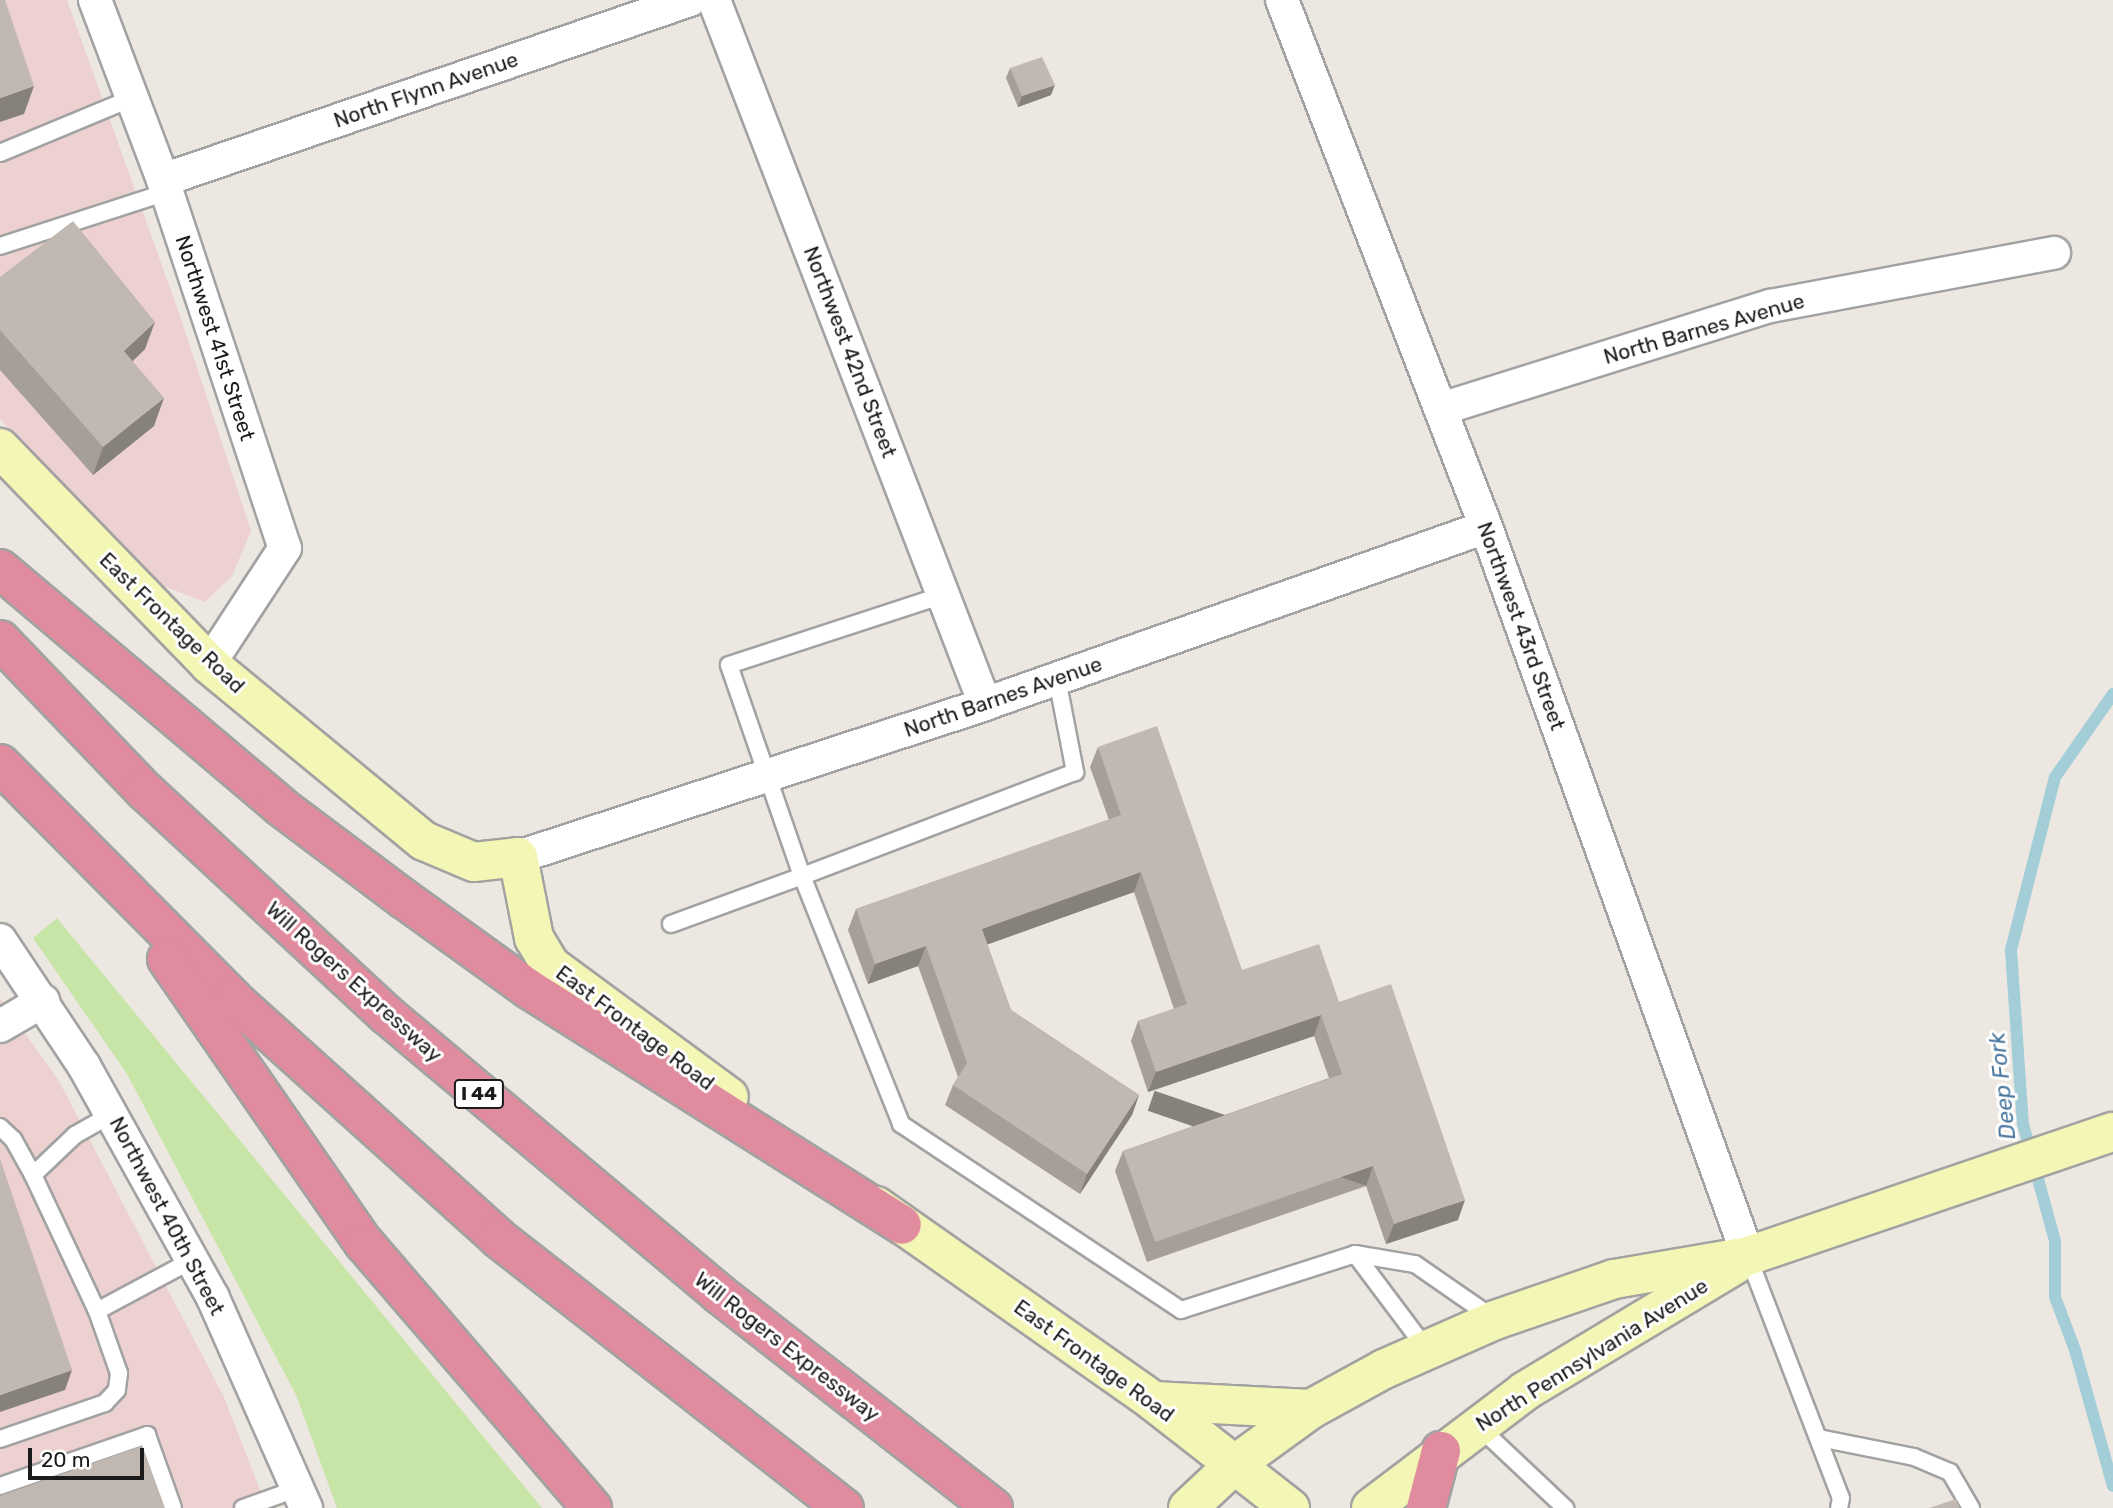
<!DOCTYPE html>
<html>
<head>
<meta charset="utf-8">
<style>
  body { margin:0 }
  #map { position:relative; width:2113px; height:1508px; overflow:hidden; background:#ece8e1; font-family:Rubik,sans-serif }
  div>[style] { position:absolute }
  .commercial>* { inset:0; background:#edd1d1 }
  .grass>* { inset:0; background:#c8e5a8 }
  .stream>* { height:12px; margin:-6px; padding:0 6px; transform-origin:6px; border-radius:6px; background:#a3ced8 }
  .roads { filter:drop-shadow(2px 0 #a2a2a2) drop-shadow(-2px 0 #a2a2a2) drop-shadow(0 2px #a2a2a2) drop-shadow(0 -2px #a2a2a2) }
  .lane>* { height:16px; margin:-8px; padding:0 8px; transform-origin:8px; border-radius:8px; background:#fff }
  .street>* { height:32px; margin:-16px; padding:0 16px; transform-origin:16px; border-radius:16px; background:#fff }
  .secondary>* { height:38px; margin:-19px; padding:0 19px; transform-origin:19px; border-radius:19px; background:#f4f6b6 }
  .highway>* { height:38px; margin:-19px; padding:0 19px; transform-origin:19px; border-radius:19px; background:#e18b9e }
  .wall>* { inset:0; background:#a69e98 }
  .shaded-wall>* { inset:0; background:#87817c; transform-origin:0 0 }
  .building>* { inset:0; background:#c1b8b1 }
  span { translate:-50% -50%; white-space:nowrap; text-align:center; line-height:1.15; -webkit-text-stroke:6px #fff; paint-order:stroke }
  .shield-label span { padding:2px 5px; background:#fff; border:2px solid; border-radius:5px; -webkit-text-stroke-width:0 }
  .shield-label { font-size:19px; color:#1b1b1b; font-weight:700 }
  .street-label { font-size:21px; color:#1b1b1b }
  .water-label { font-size:23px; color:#4a779e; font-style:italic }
  .scale { position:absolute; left:28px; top:1448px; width:116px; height:32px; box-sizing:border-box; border:4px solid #1b1b1b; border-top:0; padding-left:9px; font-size:21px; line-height:24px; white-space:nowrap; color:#1b1b1b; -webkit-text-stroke:5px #fff; paint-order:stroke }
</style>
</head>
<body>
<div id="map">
  <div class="commercial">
    <i style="clip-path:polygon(0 0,67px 0,178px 310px,251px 531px,232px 576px,205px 602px,148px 580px,0 419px)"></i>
    <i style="clip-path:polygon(0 998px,59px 1081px,224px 1397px,267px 1508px,0 1508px)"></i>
  </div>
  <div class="grass">
    <i style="clip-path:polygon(57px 918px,542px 1508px,337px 1508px,296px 1395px,127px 1074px,33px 938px)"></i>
  </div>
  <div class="stream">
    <i style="left:2113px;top:694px;width:101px;rotate:124.9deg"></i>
    <i style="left:2055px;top:777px;width:179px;rotate:104.3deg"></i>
    <i style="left:2011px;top:950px;width:174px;rotate:86.1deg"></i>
    <i style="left:2023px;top:1124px;width:121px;rotate:74.7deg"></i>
    <i style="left:2055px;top:1241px;width:56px;rotate:90deg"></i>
    <i style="left:2055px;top:1297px;width:57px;rotate:69.3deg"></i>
    <i style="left:2075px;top:1350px;width:141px;rotate:74.4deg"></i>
  </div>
  <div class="roads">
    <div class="lane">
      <i style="left:0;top:153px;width:143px;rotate:-22.6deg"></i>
      <i style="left:0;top:246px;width:176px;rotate:-17.9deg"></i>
      <i style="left:1057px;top:679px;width:95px;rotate:79deg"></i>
      <i style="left:1075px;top:772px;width:292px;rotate:159.1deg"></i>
      <i style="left:802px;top:876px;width:267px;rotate:68.2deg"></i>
      <i style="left:901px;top:1124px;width:336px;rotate:33.6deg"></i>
      <i style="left:1181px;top:1310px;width:183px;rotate:-17.8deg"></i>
      <i style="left:1355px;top:1254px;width:61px;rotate:9.5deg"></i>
      <i style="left:1415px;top:1264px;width:95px;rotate:34.7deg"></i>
      <i style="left:671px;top:924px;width:140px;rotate:-20.1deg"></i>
      <i style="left:802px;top:876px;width:223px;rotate:-109.1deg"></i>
      <i style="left:729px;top:665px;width:225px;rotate:-18.1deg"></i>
      <i style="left:0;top:1127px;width:18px;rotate:43deg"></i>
      <i style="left:13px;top:1139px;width:41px;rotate:60.9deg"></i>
      <i style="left:33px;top:1175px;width:150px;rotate:64.8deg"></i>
      <i style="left:97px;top:1311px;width:66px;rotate:70.5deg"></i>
      <i style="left:119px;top:1373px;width:17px;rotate:97deg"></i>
      <i style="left:117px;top:1390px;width:18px;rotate:133deg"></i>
      <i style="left:105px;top:1403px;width:111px;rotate:161.1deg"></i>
      <i style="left:33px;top:1175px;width:58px;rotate:-43.6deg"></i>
      <i style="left:75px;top:1135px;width:43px;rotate:-29.6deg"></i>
      <i style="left:1355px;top:1254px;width:120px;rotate:53.1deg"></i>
      <i style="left:1748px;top:1256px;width:259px;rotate:69deg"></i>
      <i style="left:1841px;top:1498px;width:10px;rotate:101deg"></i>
      <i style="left:97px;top:1311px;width:108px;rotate:-28.2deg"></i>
      <i style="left:1478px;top:1426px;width:120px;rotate:43.3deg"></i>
      <i style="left:1819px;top:1438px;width:97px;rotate:11.3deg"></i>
      <i style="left:1914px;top:1457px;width:39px;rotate:23deg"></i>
      <i style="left:1950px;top:1472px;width:42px;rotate:59.7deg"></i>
      <i style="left:0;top:1486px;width:156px;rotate:-19.1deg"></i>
      <i style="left:147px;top:1435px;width:77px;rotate:70.4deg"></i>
      <i style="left:243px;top:1508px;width:59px;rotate:-19.7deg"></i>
    </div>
    <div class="street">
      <i style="left:95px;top:0;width:192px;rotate:69.3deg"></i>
      <i style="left:163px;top:180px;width:388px;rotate:71.7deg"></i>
      <i style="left:285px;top:548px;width:139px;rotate:123.2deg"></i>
      <i style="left:714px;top:0;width:754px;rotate:68.95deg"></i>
      <i style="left:1282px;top:0;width:565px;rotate:68.84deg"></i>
      <i style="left:1486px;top:527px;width:775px;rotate:70.23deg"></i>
      <i style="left:163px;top:180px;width:557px;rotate:-18.86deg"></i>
      <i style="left:1441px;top:409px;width:345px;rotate:-17.4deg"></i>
      <i style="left:1770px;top:306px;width:289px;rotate:-10.6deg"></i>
      <i style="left:518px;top:857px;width:491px;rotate:-18.1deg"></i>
      <i style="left:985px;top:704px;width:531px;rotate:-19.46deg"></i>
      <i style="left:0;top:940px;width:151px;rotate:56.3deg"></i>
      <i style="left:84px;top:1066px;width:265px;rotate:60.9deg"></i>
      <i style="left:213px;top:1298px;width:230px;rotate:66.1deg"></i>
      <i style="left:0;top:1026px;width:50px;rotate:-30.2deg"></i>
    </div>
    <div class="secondary">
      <i style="left:0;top:448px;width:301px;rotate:45.9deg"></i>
      <i style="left:209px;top:664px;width:278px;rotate:39.5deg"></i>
      <i style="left:424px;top:841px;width:54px;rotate:22.8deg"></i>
      <i style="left:474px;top:862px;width:44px;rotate:-6.5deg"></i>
      <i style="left:518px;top:857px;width:83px;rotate:78.8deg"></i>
      <i style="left:534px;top:938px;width:31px;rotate:59deg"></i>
      <i style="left:550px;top:965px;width:222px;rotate:36.4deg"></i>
      <i style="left:876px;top:1206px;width:339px;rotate:35.1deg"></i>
      <i style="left:1153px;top:1401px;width:174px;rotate:38deg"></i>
      <i style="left:1153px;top:1401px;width:158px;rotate:2.9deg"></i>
      <i style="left:1188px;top:1508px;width:63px;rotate:-43.1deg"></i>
      <i style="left:1234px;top:1465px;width:95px;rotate:-36deg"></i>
      <i style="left:1311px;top:1409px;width:83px;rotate:-28.7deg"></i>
      <i style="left:1384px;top:1369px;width:121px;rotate:-23.8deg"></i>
      <i style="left:1495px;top:1320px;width:126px;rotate:-19deg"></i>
      <i style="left:1614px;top:1279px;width:136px;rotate:-9.7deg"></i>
      <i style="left:1748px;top:1256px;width:385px;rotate:-18.8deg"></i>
      <i style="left:1371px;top:1508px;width:193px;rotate:-37.2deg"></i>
      <i style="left:1525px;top:1391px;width:245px;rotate:-31deg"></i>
    </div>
    <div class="highway">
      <i style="left:0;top:569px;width:367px;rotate:40.2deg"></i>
      <i style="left:280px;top:806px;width:155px;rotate:36.9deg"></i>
      <i style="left:404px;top:899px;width:154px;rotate:35.8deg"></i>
      <i style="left:529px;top:989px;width:441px;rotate:32.3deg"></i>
      <i style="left:0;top:640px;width:209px;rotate:46.2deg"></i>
      <i style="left:145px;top:791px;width:330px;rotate:42.8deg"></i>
      <i style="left:387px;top:1015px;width:432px;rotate:40deg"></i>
      <i style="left:718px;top:1293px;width:349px;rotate:38deg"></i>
      <i style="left:0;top:764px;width:331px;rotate:45.2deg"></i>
      <i style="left:233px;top:999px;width:357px;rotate:42deg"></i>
      <i style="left:498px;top:1238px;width:439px;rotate:38deg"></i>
      <i style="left:167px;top:959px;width:346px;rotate:55.3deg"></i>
      <i style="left:364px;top:1243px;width:350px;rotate:49.3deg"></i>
      <i style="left:1426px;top:1508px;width:59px;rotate:-75.3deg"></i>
    </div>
  </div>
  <div class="wall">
    <i style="clip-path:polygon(1010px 68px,1051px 95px,1018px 107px,1006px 78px)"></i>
    <i style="clip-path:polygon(0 277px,145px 349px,133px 361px,154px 426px,93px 475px,0 370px)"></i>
    <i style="clip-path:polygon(1098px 747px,1242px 970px,1339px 1002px,1458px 1220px,1386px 1244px,1366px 1186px,1147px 1262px,1115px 1171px,1123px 1151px,1329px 1078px,1314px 1036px,1148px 1092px,1131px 1041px,1138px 1021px,1174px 1009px,1134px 892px,987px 944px,1011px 1010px,1139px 1095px,1132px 1115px,1080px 1194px,945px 1105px,953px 1085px,958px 1077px,918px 966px,868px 984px,848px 930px,856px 909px,1109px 820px,1090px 767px)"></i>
  </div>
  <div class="shaded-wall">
    <i style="clip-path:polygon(1055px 85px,1051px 95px,1018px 107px,1022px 96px)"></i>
    <i style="clip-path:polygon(34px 86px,24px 114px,0 122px,0 98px)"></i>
    <i style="clip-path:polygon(155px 322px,145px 349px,114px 379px,124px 351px)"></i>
    <i style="clip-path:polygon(164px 398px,154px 426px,93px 475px,103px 447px)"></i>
    <i style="clip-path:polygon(1141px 872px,1134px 892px,975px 949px,982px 929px)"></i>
    <i style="clip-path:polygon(926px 946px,918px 966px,868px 984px,875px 964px)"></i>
    <i style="clip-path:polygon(1321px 1015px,1314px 1036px,1148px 1092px,1156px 1072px)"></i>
    <i style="clip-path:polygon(1139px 1095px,1132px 1115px,1080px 1194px,1087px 1174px)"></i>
    <i style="left:1373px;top:1166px;width:21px;height:231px;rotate:109deg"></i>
    <i style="clip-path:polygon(1465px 1200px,1458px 1220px,1386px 1244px,1394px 1224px)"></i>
    <i style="clip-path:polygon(72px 1370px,65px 1390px,0 1412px,0 1395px)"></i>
  </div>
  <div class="building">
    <i style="clip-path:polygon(0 0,5px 0,34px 86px,0 98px)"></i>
    <i style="clip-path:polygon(1042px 57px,1055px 85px,1022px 96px,1010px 68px)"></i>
    <i style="clip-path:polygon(73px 221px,155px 322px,124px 351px,164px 398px,103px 447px,0 330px,0 277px)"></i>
    <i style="clip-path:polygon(1157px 726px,1242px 970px,1319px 944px,1339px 1002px,1391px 984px,1465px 1200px,1394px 1224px,1373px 1166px,1155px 1242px,1123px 1151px,1342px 1074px,1321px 1015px,1156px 1072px,1138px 1021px,1187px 1004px,1141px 872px,982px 929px,1011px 1010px,1139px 1095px,1087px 1174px,953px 1085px,967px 1063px,926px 946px,875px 964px,856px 909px,1121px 815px,1098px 747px)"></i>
    <i style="clip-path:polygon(0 1159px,72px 1370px,0 1395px)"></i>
    <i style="clip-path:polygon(142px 1446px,165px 1508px,0 1508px,0 1496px)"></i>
    <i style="clip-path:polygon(1956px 1499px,1959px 1508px,1929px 1508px)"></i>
  </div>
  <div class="shield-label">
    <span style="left:479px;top:1094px">I 44</span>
  </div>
  <div class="street-label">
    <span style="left:426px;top:90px;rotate:-19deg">North Flynn Avenue</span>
    <span style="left:1704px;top:329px;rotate:-16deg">North Barnes Avenue</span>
    <span style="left:215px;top:338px;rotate:72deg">Northwest 41st Street</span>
    <span style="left:850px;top:352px;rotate:69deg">Northwest 42nd Street</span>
    <span style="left:172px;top:623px;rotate:44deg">East Frontage Road</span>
    <span style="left:1521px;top:626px;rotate:70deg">Northwest 43rd Street</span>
    <span style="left:1003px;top:697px;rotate:-19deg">North Barnes Avenue</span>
    <span style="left:354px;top:982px;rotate:42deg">Will Rogers Expressway</span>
    <span style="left:635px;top:1028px;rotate:37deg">East Frontage Road</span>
    <span style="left:167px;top:1216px;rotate:62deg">Northwest 40th Street</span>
    <span style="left:787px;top:1347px;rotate:38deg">Will Rogers Expressway</span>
    <span style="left:1592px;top:1355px;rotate:-32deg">North Pennsylvania Avenue</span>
    <span style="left:1094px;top:1361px;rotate:36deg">East Frontage Road</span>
  </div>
  <div class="water-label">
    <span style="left:2002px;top:1086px;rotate:-96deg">Deep Fork</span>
  </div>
  <div class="scale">20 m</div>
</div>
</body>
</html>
